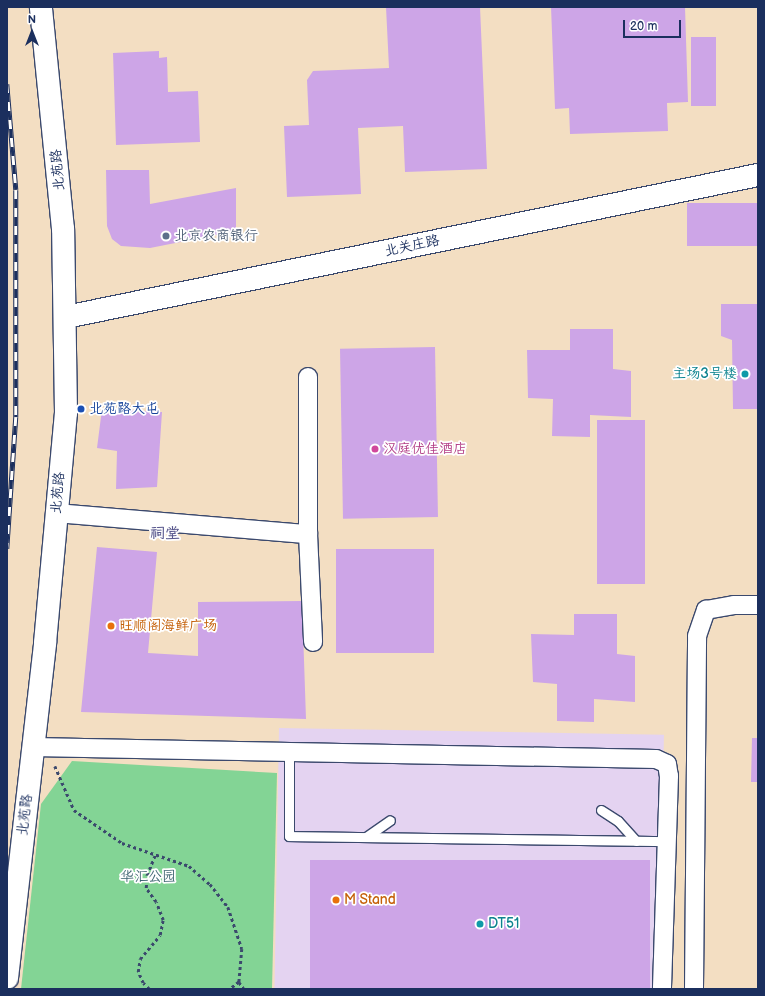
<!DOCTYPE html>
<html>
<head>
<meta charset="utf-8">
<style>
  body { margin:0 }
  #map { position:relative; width:765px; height:996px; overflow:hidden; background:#f3dec2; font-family:"Balsamiq Sans","LXGW WenKai TC",sans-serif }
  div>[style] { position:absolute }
  .built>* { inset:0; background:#e4d3f1; transform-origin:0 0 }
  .green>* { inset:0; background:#83d495 }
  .building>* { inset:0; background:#cda5e7; transform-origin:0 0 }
  .path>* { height:2.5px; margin-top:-1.25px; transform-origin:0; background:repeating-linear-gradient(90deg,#3b496d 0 3px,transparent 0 6px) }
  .roads { filter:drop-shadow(1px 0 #3b496d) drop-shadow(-1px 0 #3b496d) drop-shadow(0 1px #3b496d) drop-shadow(0 -1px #3b496d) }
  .service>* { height:9px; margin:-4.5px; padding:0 4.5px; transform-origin:4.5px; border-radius:4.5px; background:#fff }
  .minor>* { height:18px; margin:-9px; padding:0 9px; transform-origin:9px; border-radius:9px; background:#fff }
  .tertiary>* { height:22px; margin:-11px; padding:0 11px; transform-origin:11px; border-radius:11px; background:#fff }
  .primary>* { height:22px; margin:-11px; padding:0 11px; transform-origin:11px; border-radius:11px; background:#fff }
  .rail>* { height:4.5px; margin-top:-2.25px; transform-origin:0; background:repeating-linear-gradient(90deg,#fff 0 9px,#1b2f5e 0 18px); box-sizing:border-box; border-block:1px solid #1b2f5e }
  .dots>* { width:11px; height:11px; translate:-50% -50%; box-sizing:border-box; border:2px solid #fff; border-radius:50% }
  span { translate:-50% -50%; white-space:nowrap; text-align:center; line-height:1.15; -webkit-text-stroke:3.5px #fff; paint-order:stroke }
  .street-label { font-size:14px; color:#1b2f5e }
  .service-label { font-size:14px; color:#4e5e75 }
  .left { translate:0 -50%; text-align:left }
  .culture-label { font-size:14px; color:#0d838f }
  .right { translate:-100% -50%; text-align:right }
  .transit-label { font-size:14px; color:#164399 }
  .hotel-label { font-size:14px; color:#b23c85 }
  .food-label { font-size:14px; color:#c56008 }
  .park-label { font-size:14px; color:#3a616e }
  .neighbourhood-label { font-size:15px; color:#59588e; font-weight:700 }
  .frame { position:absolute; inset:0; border:8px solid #1b2f5e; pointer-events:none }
  .north { position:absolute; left:12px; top:12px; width:40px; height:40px; -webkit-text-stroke:3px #fff; paint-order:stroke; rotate:0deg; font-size:11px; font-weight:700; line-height:16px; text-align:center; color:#1b2f5e }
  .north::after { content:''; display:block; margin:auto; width:14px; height:18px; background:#1b2f5e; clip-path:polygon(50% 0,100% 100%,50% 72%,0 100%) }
  .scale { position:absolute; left:623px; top:20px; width:58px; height:18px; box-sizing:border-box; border:2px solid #1b2f5e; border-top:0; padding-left:5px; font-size:12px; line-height:14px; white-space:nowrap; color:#1b2f5e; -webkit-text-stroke:3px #fff; paint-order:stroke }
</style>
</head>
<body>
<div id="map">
  <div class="built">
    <i style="left:279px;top:728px;width:385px;height:261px;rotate:1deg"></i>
  </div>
  <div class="green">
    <i style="clip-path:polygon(72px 761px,277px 773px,272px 989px,21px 989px,41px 804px)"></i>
  </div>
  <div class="building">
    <i style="clip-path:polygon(386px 7px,480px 7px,487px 169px,405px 172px,403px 126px,358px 128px,361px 194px,287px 197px,284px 126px,309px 125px,307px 80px,313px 71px,389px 68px)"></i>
    <i style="clip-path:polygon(551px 7px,685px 7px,688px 102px,667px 103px,668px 131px,570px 134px,569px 108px,555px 109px)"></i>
    <i style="left:691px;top:37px;width:25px;height:69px"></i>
    <i style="clip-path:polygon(159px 51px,159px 58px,167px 57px,168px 92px,198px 91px,200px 142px,116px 145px,113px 53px)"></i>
    <i style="clip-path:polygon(106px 170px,149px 170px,150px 204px,236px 188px,236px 231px,150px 248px,121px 246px,112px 239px,107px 226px)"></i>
    <i style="left:687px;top:203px;width:71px;height:43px"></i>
    <i style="clip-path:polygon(721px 304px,758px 304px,758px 409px,733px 409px,732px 340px,721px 336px)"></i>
    <i style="clip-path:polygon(570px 329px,613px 329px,613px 369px,631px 371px,631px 417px,590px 415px,590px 437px,552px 436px,553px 399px,528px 398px,527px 350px,570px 350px)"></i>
    <i style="left:435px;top:347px;width:170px;height:95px;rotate:89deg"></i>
    <i style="clip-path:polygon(102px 409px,162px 412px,157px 487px,116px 489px,117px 451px,97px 448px)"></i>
    <i style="left:597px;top:420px;width:48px;height:164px"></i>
    <i style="clip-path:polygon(97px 547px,157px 552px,148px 653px,198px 656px,198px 602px,302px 601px,306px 719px,81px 712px)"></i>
    <i style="left:336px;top:549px;width:98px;height:104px"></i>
    <i style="clip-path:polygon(574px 614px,617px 614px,617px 654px,635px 656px,635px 702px,594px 699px,594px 722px,557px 721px,557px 684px,533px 682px,531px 634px,574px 635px)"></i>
    <i style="clip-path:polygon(752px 738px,758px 738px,758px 782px,751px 782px)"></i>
    <i style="left:310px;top:860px;width:340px;height:129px"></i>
  </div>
  <div class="path">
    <i style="left:55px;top:766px;width:48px;rotate:66.6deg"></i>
    <i style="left:74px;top:810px;width:58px;rotate:34.5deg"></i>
    <i style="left:122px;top:843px;width:71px;rotate:18.9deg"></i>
    <i style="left:189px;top:866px;width:28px;rotate:41deg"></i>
    <i style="left:210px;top:884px;width:29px;rotate:52deg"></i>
    <i style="left:228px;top:907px;width:44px;rotate:71.6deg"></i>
    <i style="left:242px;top:949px;width:33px;rotate:95deg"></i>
    <i style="left:239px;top:982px;width:11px;rotate:142deg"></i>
    <i style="left:239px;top:982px;width:9px;rotate:54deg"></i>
    <i style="left:149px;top:989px;width:8px;rotate:-135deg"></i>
    <i style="left:143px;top:983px;width:12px;rotate:-114deg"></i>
    <i style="left:138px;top:972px;width:13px;rotate:-81deg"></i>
    <i style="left:140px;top:959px;width:31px;rotate:-50deg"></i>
    <i style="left:160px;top:935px;width:15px;rotate:-79deg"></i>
    <i style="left:163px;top:920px;width:19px;rotate:-111deg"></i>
    <i style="left:156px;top:902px;width:17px;rotate:-126deg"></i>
    <i style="left:146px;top:888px;width:13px;rotate:-86deg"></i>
    <i style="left:147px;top:875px;width:22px;rotate:-68deg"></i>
  </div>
  <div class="roads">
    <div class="service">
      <i style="left:289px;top:752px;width:84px;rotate:90deg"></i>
      <i style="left:289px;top:836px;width:378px;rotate:0.8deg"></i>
      <i style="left:601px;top:810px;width:20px;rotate:33deg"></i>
      <i style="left:618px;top:821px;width:27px;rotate:48deg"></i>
      <i style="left:366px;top:837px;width:29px;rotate:-35deg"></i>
    </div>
    <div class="minor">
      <i style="left:56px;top:513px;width:253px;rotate:4.8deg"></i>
      <i style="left:308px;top:534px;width:157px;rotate:-90deg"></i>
      <i style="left:308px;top:534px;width:108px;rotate:87.3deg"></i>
      <i style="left:33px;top:747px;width:623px;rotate:1.1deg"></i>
      <i style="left:656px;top:759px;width:12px;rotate:24deg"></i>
      <i style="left:667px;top:764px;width:12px;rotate:81deg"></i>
      <i style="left:669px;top:776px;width:213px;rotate:91.9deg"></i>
      <i style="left:694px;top:989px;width:353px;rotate:-89.5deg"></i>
      <i style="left:697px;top:636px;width:28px;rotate:-71deg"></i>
      <i style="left:706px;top:610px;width:28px;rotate:-10deg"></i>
      <i style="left:734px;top:605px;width:24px"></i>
    </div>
    <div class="tertiary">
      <i style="left:66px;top:317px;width:706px;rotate:-11.6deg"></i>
    </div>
    <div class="primary">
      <i style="left:7px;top:978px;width:337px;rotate:-83.5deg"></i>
      <i style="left:45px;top:643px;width:231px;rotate:-84.8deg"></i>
      <i style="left:66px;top:413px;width:184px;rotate:-90.9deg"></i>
      <i style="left:63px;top:229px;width:223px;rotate:-95.7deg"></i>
    </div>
  </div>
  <div class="rail">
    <i style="left:7px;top:84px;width:106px;rotate:85.1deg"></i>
    <i style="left:16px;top:190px;width:227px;rotate:90deg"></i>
    <i style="left:16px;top:417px;width:132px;rotate:93.9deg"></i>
  </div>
  <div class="dots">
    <i style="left:166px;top:236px;background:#5c6f8a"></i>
    <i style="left:745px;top:374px;background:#0f9aa8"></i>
    <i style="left:81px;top:409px;background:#1a4fb4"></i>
    <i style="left:375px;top:449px;background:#d1479c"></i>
    <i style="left:111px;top:626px;background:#e8710a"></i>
    <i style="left:336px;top:900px;background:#e8710a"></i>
    <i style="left:480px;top:924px;background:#0f9aa8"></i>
  </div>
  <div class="street-label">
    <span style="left:58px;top:170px;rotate:-95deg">北苑路</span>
    <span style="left:412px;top:246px;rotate:-12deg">北关庄路</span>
    <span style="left:58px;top:493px;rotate:-85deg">北苑路</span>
    <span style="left:25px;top:815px;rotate:-83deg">北苑路</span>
  </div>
  <div class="service-label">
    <span class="left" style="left:174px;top:236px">北京农商银行</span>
  </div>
  <div class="culture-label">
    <span class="right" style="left:737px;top:374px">主场3号楼</span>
    <span class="left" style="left:488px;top:924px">DT51</span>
  </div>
  <div class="transit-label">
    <span class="left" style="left:89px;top:409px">北苑路大屯</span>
  </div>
  <div class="hotel-label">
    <span class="left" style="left:383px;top:449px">汉庭优佳酒店</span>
  </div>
  <div class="food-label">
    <span class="left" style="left:119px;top:626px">旺顺阁海鲜广场</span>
    <span class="left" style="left:344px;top:900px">M Stand</span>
  </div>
  <div class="park-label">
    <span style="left:148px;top:877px">华汇公园</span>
  </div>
  <div class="neighbourhood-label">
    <span style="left:165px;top:534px">祠堂</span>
  </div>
  <div class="frame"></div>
  <div class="north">N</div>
  <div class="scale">20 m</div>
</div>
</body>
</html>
